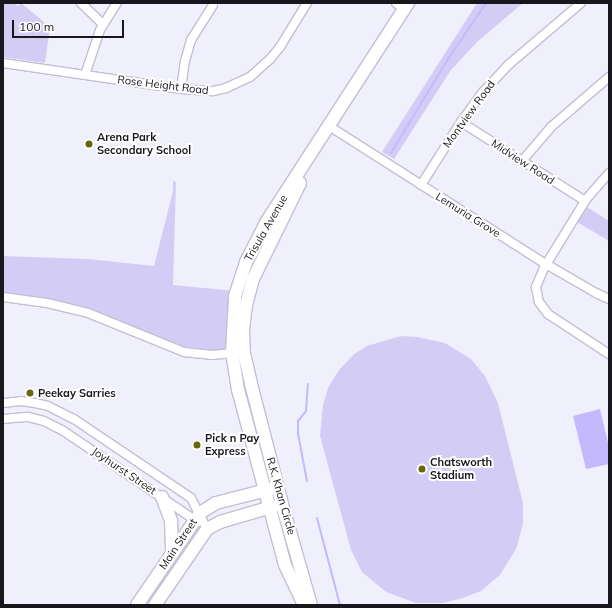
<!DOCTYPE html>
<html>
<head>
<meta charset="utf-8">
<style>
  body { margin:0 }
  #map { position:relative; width:612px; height:608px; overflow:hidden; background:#f0effc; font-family:Mulish,sans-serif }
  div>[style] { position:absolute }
  .green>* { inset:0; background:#d3cdf6 }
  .water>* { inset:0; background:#c4b9fd }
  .stream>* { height:2px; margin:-1px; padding:0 1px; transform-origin:1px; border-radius:1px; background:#c4b9fd }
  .roads { filter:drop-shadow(1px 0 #c2bfd4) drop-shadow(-1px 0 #c2bfd4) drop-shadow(0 1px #c2bfd4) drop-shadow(0 -1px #c2bfd4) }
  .street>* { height:8px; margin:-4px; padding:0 4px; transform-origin:4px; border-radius:4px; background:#fff }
  .secondary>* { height:12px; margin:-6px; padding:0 6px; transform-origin:6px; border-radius:6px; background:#fff }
  .dots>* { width:11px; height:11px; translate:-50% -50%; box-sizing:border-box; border:2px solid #fff; border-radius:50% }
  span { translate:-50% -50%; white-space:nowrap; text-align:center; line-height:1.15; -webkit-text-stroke:4px #fff; paint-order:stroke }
  .street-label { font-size:11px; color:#18171e }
  .poi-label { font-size:11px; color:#18171e; font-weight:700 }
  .left { translate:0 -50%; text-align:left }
  .frame { position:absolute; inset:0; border:4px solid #18171e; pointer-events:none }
  .scale { position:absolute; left:12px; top:20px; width:112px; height:18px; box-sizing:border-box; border:2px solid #18171e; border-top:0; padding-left:5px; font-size:12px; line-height:14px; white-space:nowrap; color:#18171e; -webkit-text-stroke:3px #fff; paint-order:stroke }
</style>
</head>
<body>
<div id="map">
  <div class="green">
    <i style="clip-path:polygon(3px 3px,13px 3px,18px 6px,21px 3px,50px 27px,45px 63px,3px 57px)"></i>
    <i style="clip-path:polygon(477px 3px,523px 3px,478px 41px,451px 70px,394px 159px,382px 152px)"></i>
    <i style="clip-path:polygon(173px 181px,176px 182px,173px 285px,235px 291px,232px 354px,189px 353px,104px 319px,3px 298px,3px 256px,88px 259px,154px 266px,173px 191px)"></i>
    <i style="clip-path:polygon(587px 207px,609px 221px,609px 241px,577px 222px)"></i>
    <i style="clip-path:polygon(401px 336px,417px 337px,445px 343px,471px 359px,485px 376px,498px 403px,523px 503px,523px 524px,516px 549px,500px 575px,481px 591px,463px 598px,443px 603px,416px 603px,386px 592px,362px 572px,351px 550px,320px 436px,323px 405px,328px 388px,339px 370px,354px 354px,367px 346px)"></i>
  </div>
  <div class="water">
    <i style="clip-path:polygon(600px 409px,609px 447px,609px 464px,586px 469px,573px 416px)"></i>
  </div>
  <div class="stream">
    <i style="left:391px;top:153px;width:110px;rotate:-58.8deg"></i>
    <i style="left:448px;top:59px;width:68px;rotate:-55.8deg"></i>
    <i style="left:307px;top:481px;width:48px;rotate:-100.8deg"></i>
    <i style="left:298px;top:434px;width:13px;rotate:-90deg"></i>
    <i style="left:298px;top:421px;width:13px;rotate:-51deg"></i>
    <i style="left:306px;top:411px;width:27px;rotate:-86deg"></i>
    <i style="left:317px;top:518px;width:90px;rotate:75.2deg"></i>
  </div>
  <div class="roads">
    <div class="street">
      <i style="left:81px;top:3px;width:30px;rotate:44deg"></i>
      <i style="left:396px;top:3px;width:10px;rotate:37deg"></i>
      <i style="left:3px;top:63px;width:180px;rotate:8.3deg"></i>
      <i style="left:181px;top:89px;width:32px;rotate:4deg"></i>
      <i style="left:213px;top:91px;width:13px;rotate:-13deg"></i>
      <i style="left:226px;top:88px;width:26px;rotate:-25deg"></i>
      <i style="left:250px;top:77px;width:27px;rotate:-42deg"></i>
      <i style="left:270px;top:59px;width:16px;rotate:-50deg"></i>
      <i style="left:280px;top:47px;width:52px;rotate:-58.5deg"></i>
      <i style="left:85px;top:75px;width:47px;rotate:-71.6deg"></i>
      <i style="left:100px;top:30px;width:32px;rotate:-58deg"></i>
      <i style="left:181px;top:89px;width:28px;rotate:-82deg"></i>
      <i style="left:185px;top:61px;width:22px;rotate:-74deg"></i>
      <i style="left:191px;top:40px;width:41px;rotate:-57.8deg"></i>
      <i style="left:461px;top:122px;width:147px;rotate:32.5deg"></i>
      <i style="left:329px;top:126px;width:257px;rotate:32.5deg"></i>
      <i style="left:546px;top:264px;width:58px;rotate:30.1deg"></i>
      <i style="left:596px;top:293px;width:14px;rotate:25deg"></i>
      <i style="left:522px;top:161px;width:45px;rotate:-49.5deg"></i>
      <i style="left:551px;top:127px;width:77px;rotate:-40.8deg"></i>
      <i style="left:609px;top:173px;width:37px;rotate:131deg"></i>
      <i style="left:585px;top:201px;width:79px;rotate:121.5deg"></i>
      <i style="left:544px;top:268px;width:21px;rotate:113deg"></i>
      <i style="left:536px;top:287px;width:15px;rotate:79deg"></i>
      <i style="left:539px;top:302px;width:15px;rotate:53deg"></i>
      <i style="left:548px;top:314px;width:73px;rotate:33.3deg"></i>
      <i style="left:421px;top:185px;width:75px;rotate:-57.6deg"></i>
      <i style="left:461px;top:122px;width:37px;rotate:-54deg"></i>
      <i style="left:483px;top:92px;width:35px;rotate:-47deg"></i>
      <i style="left:507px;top:66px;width:97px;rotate:-40.4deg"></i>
      <i style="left:3px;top:297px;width:44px;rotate:7.8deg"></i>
      <i style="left:47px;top:303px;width:42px;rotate:13.7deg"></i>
      <i style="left:88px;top:313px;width:104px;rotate:22.1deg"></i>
      <i style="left:184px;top:352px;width:28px;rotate:6deg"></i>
      <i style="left:212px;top:355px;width:25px;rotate:-5deg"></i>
      <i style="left:3px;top:403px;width:18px;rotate:-6deg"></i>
      <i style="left:21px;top:401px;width:14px;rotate:8deg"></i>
      <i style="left:35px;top:403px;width:13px;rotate:13deg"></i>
      <i style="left:48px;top:406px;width:29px;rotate:27deg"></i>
      <i style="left:74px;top:419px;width:141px;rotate:34deg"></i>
      <i style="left:191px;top:498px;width:35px;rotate:63deg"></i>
      <i style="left:3px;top:419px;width:25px;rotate:-5deg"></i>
      <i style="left:28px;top:417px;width:16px;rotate:14deg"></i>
      <i style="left:44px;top:421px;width:20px;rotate:27deg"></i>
      <i style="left:62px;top:430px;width:164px;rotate:34.1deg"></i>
    </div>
    <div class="secondary">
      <i style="left:300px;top:183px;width:107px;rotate:116.1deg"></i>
      <i style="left:253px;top:279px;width:27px;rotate:105deg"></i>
      <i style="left:246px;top:305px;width:25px;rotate:97deg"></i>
      <i style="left:243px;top:330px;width:23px;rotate:88deg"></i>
      <i style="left:244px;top:353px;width:32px;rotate:77deg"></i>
      <i style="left:251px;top:384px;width:124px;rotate:75.5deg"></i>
      <i style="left:282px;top:504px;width:105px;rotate:74deg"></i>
      <i style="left:162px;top:497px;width:26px;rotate:69deg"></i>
      <i style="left:171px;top:521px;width:32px;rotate:88deg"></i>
      <i style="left:137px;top:605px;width:112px;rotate:-55.6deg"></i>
      <i style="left:200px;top:513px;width:19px;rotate:-32deg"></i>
      <i style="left:216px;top:503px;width:57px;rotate:-14.3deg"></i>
      <i style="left:155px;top:605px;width:92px;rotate:-55.6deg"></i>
      <i style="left:207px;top:529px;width:15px;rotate:-28deg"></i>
      <i style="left:220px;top:522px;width:57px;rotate:-16.2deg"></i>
      <i style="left:304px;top:605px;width:44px;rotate:-115.4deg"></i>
      <i style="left:285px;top:565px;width:181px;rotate:-105deg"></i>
      <i style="left:238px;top:390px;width:36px;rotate:-99deg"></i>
      <i style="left:232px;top:354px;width:58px;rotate:-87deg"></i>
      <i style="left:235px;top:296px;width:36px;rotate:-72deg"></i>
      <i style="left:246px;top:262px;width:46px;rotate:-62.9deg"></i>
      <i style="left:267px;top:221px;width:260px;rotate:-57.1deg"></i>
    </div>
  </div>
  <div class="dots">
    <i style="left:89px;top:144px;background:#656804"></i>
    <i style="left:30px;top:393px;background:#656804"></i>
    <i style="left:197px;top:445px;background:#656804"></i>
    <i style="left:422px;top:469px;background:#656804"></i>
  </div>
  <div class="street-label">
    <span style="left:163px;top:85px;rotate:7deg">Rose Height Road</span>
    <span style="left:469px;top:114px;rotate:-54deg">Montview Road</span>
    <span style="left:523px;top:162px;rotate:33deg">Midview Road</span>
    <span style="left:468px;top:215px;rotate:32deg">Lemuria Grove</span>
    <span style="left:266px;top:228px;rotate:-60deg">Trisula Avenue</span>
    <span style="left:124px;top:471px;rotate:34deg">Joyhurst Street</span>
    <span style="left:281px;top:496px;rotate:74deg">R.K. Khan Circle</span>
    <span style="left:178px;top:544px;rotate:-56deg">Main Street</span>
  </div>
  <div class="poi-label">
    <span class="left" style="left:97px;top:144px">Arena Park<br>Secondary School</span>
    <span class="left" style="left:38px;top:393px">Peekay Sarries</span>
    <span class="left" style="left:205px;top:445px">Pick n Pay<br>Express</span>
    <span class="left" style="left:430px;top:469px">Chatsworth<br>Stadium</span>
  </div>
  <div class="frame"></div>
  <div class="scale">100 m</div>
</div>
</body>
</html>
